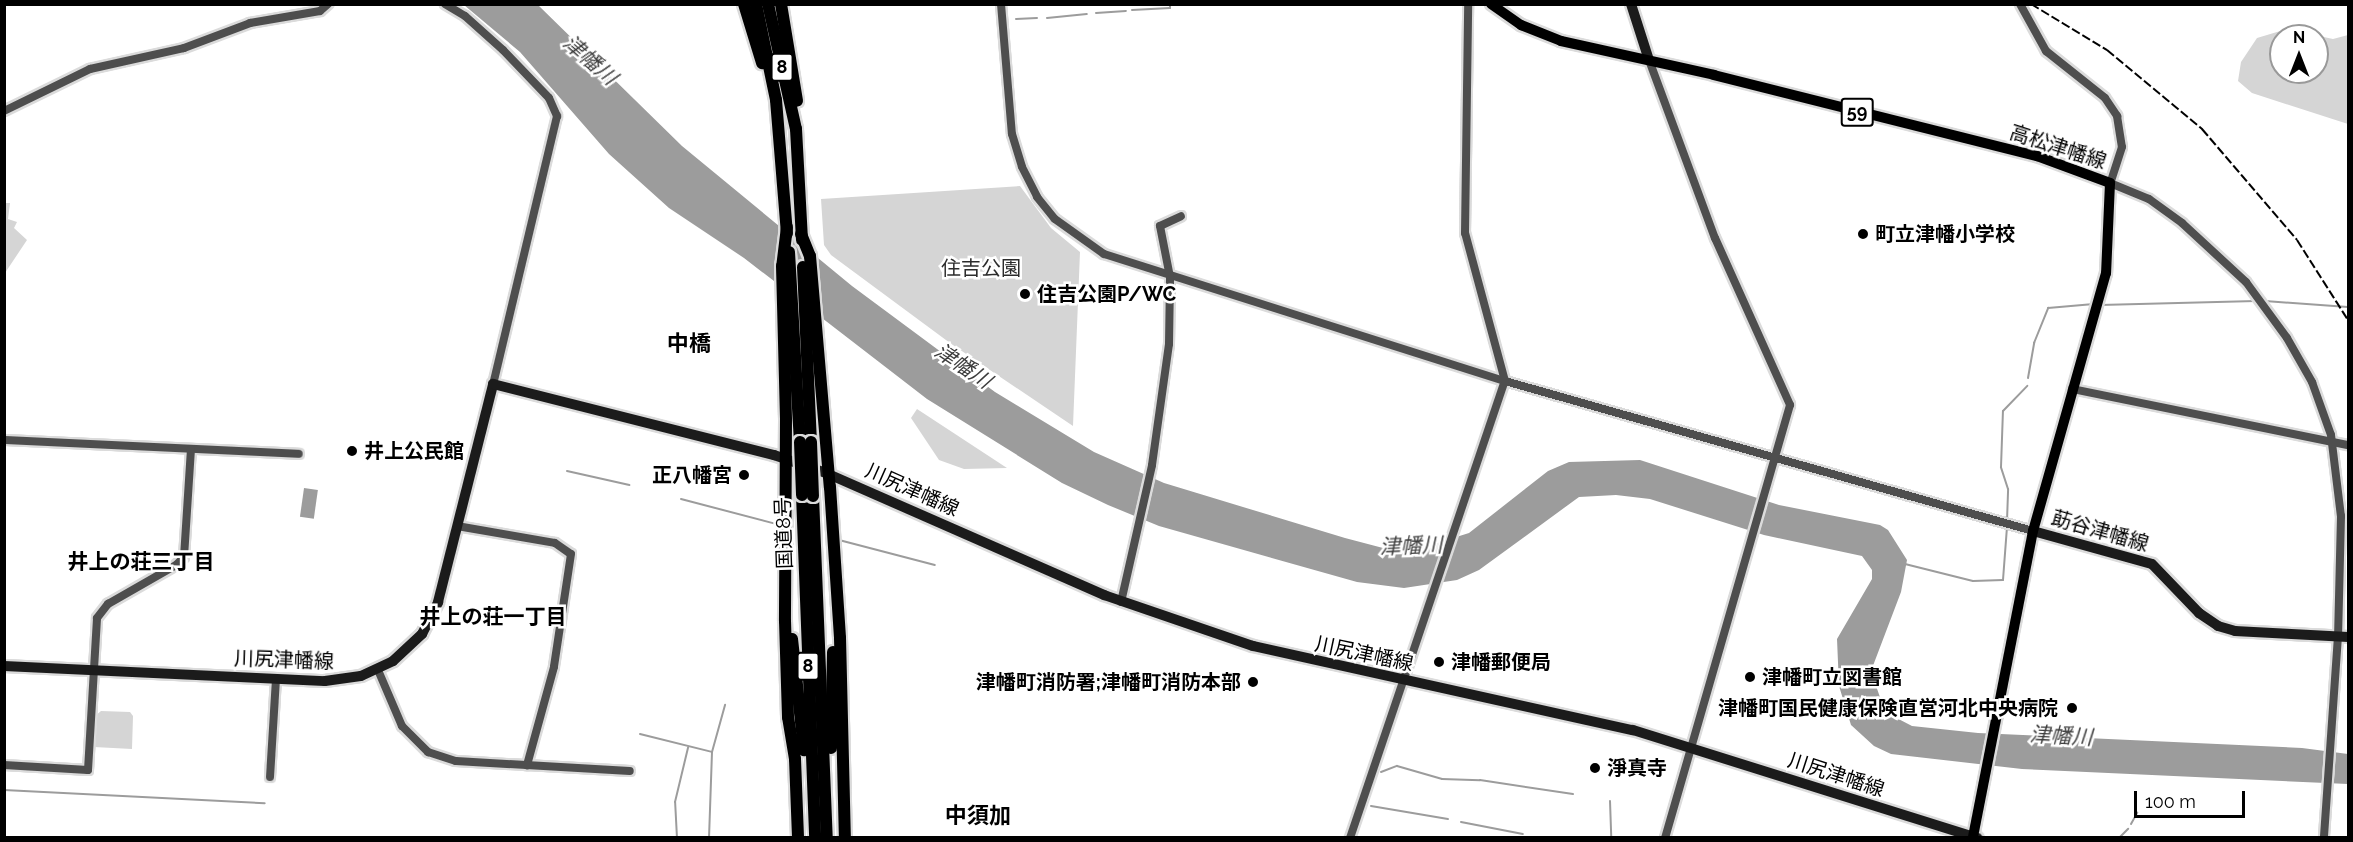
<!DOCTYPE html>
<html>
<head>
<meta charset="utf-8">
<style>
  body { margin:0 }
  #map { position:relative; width:2353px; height:842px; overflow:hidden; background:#fff; font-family:Raleway,"Noto Sans JP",sans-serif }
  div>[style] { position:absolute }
  .green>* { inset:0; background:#d5d5d5 }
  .water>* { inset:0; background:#9c9c9c; transform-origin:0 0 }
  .stream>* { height:2px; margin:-1px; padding:0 1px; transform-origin:1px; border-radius:1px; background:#9c9c9c }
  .roads { filter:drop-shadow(2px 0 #dbdbdb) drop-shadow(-2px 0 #dbdbdb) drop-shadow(0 2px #dbdbdb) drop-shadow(0 -2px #dbdbdb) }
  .tertiary>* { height:8px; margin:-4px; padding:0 4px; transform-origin:4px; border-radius:4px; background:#4e4e4e }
  .secondary>* { height:10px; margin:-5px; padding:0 5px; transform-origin:5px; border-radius:5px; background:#1b1b1b }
  .primary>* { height:10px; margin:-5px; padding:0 5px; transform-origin:5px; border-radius:5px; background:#000 }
  .trunk>* { height:12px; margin:-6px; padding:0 6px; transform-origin:6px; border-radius:6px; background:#000 }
  .rail>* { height:2px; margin-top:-1px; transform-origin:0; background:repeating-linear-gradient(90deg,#000 0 9px,transparent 0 12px) }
  .bridges { filter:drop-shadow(2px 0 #dbdbdb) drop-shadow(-2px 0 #dbdbdb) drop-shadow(0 2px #dbdbdb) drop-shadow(0 -2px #dbdbdb) }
  .trunk-bridge>* { height:12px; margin:-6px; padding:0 6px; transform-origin:6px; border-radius:6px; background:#000 }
  .dots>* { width:16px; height:16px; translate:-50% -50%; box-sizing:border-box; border:3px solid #fff; border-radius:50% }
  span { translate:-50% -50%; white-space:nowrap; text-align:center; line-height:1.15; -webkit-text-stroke:5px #fff; paint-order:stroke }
  .shield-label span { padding:2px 4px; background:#fff; border:2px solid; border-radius:4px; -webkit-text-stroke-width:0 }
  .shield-label { font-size:18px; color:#000; font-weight:700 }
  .street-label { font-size:20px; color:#000 }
  .poi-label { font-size:20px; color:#000; font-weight:700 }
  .left { translate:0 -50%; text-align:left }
  .right { translate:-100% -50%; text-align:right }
  .park-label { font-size:20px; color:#2c2c2c }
  .water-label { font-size:21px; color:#3d3d3d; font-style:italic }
  .neighbourhood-label { font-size:21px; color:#000; font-weight:700 }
  .quarter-label { font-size:22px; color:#000; font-weight:700 }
  .frame { position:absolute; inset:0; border:6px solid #000; pointer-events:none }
  .north { position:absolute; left:2269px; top:24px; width:60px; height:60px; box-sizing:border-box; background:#fff; border:2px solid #999; border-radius:50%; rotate:0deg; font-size:16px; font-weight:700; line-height:24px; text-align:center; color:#000 }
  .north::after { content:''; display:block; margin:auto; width:21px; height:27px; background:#000; clip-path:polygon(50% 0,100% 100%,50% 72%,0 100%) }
  .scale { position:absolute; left:2134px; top:791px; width:111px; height:27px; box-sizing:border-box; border:3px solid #000; border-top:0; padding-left:8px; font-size:18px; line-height:21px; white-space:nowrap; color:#000; -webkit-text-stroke:4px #fff; paint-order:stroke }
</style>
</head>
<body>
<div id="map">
  <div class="green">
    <i style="clip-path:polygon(evenodd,2287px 29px,2333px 39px,2348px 35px,2348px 124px,2252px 93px,2238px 81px,2241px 62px,2257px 38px,2287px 29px,2281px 36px,2317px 36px,2317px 72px,2281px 72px,2281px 36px)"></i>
    <i style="clip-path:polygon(1020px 186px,1051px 228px,1080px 252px,1073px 426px,950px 343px,831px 255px,824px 245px,821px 199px)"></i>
    <i style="clip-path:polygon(5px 203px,10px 203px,8px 219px,17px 222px,14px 228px,27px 240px,5px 273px)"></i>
    <i style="clip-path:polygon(917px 409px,1007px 468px,964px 469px,939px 460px,911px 418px)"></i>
    <i style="clip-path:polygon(101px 711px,130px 712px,133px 716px,132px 749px,94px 747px,95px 716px)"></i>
  </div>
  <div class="water">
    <i style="clip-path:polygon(464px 5px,538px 5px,682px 146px,852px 286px,995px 392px,1094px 452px,1164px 483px,1345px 538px,1383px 548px,1415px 550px,1469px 533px,1548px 471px,1569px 462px,1640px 460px,1779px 505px,1880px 525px,1888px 530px,1907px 560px,1901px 592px,1871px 671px,1885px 712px,1912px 726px,1978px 733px,2302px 748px,2348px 754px,2348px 784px,2022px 769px,1891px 754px,1874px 746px,1851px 725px,1839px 686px,1837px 639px,1872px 579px,1872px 570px,1862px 556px,1764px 535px,1650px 499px,1616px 495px,1579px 497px,1479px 570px,1457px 580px,1404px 588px,1357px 582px,1159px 526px,1108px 505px,1062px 483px,927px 399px,744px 258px,669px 208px,609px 154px,520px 52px)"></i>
    <i style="left:304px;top:488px;width:14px;height:29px;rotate:8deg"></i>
  </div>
  <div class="stream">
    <i style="left:1132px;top:10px;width:38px;rotate:-3deg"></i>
    <i style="left:1170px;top:8px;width:4px;rotate:-90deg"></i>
    <i style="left:1096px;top:13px;width:30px;rotate:-4deg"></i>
    <i style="left:1047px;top:18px;width:40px;rotate:-5.7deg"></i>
    <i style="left:1016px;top:19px;width:21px;rotate:-3deg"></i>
    <i style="left:2265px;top:301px;width:83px;rotate:4.1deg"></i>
    <i style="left:2100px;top:305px;width:156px;rotate:-1.5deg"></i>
    <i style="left:2028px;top:378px;width:36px;rotate:-80deg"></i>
    <i style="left:2034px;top:343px;width:38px;rotate:-68deg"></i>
    <i style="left:2048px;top:308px;width:46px;rotate:-5deg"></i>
    <i style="left:567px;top:471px;width:64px;rotate:12.7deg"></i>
    <i style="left:681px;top:499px;width:98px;rotate:14.7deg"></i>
    <i style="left:2007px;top:521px;width:32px;rotate:-88deg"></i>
    <i style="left:2008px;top:489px;width:23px;rotate:-108deg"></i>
    <i style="left:2001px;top:467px;width:56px;rotate:-88deg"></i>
    <i style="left:2003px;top:411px;width:35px;rotate:-46deg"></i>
    <i style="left:839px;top:540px;width:99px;rotate:14.6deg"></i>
    <i style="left:1905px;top:564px;width:70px;rotate:14deg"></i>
    <i style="left:1973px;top:581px;width:30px;rotate:-2deg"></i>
    <i style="left:2003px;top:580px;width:53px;rotate:-85.7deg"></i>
    <i style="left:640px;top:734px;width:74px;rotate:14deg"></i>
    <i style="left:1381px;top:772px;width:17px;rotate:-21deg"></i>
    <i style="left:1397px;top:766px;width:47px;rotate:16.1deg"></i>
    <i style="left:1442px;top:779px;width:38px;rotate:2deg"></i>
    <i style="left:1480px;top:780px;width:94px;rotate:8.6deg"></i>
    <i style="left:4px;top:790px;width:261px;rotate:2.9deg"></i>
    <i style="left:1610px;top:801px;width:37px;rotate:88deg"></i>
    <i style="left:1371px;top:806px;width:78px;rotate:9.6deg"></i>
    <i style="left:1461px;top:822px;width:63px;rotate:11deg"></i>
    <i style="left:2131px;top:824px;width:13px;rotate:-61deg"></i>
    <i style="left:677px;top:838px;width:36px;rotate:-93deg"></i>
    <i style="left:675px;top:802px;width:56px;rotate:-76.5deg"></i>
    <i style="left:709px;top:838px;width:86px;rotate:-88deg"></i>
    <i style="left:712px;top:752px;width:49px;rotate:-74.5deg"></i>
    <i style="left:2119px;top:838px;width:13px;rotate:-45deg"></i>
  </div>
  <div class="roads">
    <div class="tertiary">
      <i style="left:445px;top:4px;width:23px;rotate:31deg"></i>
      <i style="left:465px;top:16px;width:51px;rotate:41.8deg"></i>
      <i style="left:503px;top:50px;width:66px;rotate:46.2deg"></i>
      <i style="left:549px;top:98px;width:20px;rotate:66deg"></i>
      <i style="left:557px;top:116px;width:276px;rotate:103.4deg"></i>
      <i style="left:1001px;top:4px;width:130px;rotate:85.2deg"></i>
      <i style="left:1012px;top:134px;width:34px;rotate:73deg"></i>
      <i style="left:1022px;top:167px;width:34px;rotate:63deg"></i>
      <i style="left:1037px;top:197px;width:28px;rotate:51deg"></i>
      <i style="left:1055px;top:219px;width:60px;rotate:35.5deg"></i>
      <i style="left:1104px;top:254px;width:421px;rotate:17.6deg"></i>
      <i style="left:1505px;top:381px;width:549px;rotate:15.86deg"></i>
      <i style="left:2020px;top:4px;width:54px;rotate:61deg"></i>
      <i style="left:2046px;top:51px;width:75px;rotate:38.5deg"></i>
      <i style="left:2105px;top:98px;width:22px;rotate:56deg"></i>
      <i style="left:2117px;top:116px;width:31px;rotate:81deg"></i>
      <i style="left:2122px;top:147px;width:38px;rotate:108deg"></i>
      <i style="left:2110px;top:183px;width:42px;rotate:22.3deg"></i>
      <i style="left:2149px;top:199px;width:41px;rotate:36deg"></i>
      <i style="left:2182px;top:223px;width:87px;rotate:42.7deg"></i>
      <i style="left:2246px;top:282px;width:69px;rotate:53.8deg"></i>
      <i style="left:2287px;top:338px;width:51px;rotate:60.4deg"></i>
      <i style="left:2312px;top:382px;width:56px;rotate:70.3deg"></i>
      <i style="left:2331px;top:435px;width:82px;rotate:83deg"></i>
      <i style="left:2341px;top:516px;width:120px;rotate:91.4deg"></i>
      <i style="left:2338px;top:636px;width:202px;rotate:94deg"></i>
      <i style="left:1649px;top:60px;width:190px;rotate:69.7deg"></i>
      <i style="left:1715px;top:238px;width:183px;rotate:65.8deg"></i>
      <i style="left:1790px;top:405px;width:451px;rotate:106.1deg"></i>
      <i style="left:4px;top:111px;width:96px;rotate:-26deg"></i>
      <i style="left:90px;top:69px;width:96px;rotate:-12.6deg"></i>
      <i style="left:184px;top:48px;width:71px;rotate:-20.7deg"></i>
      <i style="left:250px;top:23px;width:71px;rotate:-9.7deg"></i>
      <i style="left:320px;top:11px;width:11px;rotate:-41deg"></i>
      <i style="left:2072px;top:389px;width:282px;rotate:11.5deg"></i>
      <i style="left:4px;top:440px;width:295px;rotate:2.7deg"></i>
      <i style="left:457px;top:526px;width:99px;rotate:9.8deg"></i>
      <i style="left:555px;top:543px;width:19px;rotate:35deg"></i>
      <i style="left:571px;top:554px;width:114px;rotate:98.6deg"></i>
      <i style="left:554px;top:667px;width:102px;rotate:105.4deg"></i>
      <i style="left:1121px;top:602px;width:140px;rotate:-77.2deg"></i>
      <i style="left:1152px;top:465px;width:122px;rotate:-82deg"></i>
      <i style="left:1169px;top:344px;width:67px;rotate:-89.1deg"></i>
      <i style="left:1170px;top:277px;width:52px;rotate:-101.1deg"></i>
      <i style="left:1160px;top:226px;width:23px;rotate:-25deg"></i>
      <i style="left:378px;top:670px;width:61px;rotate:66.8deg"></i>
      <i style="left:402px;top:726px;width:37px;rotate:45deg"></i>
      <i style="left:428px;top:752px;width:29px;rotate:18deg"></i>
      <i style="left:456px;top:761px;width:174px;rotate:3.3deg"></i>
      <i style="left:4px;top:765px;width:84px;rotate:3.4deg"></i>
      <i style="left:88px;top:770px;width:152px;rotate:-86.6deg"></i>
      <i style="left:97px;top:618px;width:18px;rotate:-52deg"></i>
      <i style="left:108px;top:604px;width:78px;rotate:-29.8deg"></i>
      <i style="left:176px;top:565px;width:11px;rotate:-45deg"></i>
      <i style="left:184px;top:557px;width:108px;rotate:-86.3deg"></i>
      <i style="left:270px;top:777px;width:98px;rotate:-86.5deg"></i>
      <i style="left:1350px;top:838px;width:483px;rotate:-71.3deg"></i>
      <i style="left:1505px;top:381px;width:153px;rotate:-105.1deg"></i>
      <i style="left:1465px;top:233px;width:229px;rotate:-89.2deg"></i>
    </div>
    <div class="secondary">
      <i style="left:1631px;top:4px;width:59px;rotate:72.2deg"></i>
      <i style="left:2033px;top:531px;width:123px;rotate:15.5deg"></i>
      <i style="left:2152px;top:564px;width:68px;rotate:46.2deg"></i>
      <i style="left:2199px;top:613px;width:23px;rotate:34deg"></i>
      <i style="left:2218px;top:626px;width:18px;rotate:16deg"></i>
      <i style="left:2235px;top:631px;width:113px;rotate:3deg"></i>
      <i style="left:4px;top:666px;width:321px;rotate:2.7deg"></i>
      <i style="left:325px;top:681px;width:36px;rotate:-8deg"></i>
      <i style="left:361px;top:676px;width:35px;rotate:-25deg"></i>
      <i style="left:393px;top:661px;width:40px;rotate:-43deg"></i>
      <i style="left:422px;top:634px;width:36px;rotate:-63deg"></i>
      <i style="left:438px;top:602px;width:225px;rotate:-75.8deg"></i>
      <i style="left:493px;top:384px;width:290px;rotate:14.2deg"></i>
      <i style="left:774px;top:455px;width:55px;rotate:19.1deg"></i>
      <i style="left:826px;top:473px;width:304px;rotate:23.7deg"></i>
      <i style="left:1104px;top:595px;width:157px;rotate:18.9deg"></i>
      <i style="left:1253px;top:646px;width:389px;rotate:12.5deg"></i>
      <i style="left:1633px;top:730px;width:361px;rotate:17.4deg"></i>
    </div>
    <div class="primary">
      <i style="left:1491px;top:4px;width:37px;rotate:35deg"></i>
      <i style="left:1521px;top:25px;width:43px;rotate:21.8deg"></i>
      <i style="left:1561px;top:41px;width:157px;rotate:12.5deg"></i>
      <i style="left:1714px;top:75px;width:333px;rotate:14.1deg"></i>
      <i style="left:2037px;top:156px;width:78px;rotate:20.3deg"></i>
      <i style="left:2110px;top:183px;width:90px;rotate:92.5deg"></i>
      <i style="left:2106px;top:273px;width:268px;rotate:105.8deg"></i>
      <i style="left:2033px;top:531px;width:313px;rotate:101.1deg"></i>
    </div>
    <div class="trunk">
      <i style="left:744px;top:4px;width:62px;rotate:73deg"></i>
      <i style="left:756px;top:4px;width:98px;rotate:78.2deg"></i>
      <i style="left:776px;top:100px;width:134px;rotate:85.3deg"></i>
      <i style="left:768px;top:4px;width:128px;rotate:77.4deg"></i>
      <i style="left:796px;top:129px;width:111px;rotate:86.9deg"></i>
      <i style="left:781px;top:4px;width:98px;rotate:80.6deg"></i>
      <i style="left:787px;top:227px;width:39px;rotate:97deg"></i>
      <i style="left:782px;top:266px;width:154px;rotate:88.5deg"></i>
      <i style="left:786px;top:420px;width:201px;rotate:90.3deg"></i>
      <i style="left:785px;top:621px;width:96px;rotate:88.2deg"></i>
      <i style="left:788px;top:717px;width:43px;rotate:80.5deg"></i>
      <i style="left:795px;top:759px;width:79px;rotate:87.8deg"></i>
      <i style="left:801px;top:234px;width:24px;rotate:68deg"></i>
      <i style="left:810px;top:256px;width:232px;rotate:85.1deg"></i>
      <i style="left:830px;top:487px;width:151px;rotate:86.2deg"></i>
      <i style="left:840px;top:638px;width:200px;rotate:88.6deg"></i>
      <i style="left:789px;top:252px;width:190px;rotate:86.7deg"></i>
      <i style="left:803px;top:267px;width:175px;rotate:87.4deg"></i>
      <i style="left:802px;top:495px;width:343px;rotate:87.8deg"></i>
      <i style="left:813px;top:496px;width:342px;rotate:87.7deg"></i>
      <i style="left:792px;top:639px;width:112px;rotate:83.8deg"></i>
      <i style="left:831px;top:748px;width:96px;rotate:-88.8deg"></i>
    </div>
  </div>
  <div class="rail">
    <i style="left:2031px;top:4px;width:89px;rotate:31.2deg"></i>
    <i style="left:2107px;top:50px;width:124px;rotate:39.7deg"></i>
    <i style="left:2202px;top:129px;width:146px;rotate:49.4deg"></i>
    <i style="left:2297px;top:240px;width:95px;rotate:57.5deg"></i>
  </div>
  <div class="bridges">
    <div class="trunk-bridge">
      <i style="left:800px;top:442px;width:53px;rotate:87.8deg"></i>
      <i style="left:811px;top:442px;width:54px;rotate:87.9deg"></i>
    </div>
  </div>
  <div class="dots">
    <i style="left:1863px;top:234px;background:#000"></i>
    <i style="left:1025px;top:294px;background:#000"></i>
    <i style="left:352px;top:451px;background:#000"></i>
    <i style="left:744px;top:475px;background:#000"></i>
    <i style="left:1439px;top:662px;background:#000"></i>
    <i style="left:1750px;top:677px;background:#000"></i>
    <i style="left:1253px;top:682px;background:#000"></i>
    <i style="left:2072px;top:708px;background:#000"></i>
    <i style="left:1595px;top:768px;background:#000"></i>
  </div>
  <div class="shield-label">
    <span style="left:782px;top:67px">8</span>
    <span style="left:1857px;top:112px">59</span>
    <span style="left:808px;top:666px">8</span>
  </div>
  <div class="street-label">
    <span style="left:2058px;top:147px;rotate:18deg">高松津幡線</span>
    <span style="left:912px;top:490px;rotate:24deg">川尻津幡線</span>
    <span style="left:2100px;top:531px;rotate:16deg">莇谷津幡線</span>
    <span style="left:784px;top:533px;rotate:-92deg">国道8号</span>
    <span style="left:1364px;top:654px;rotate:12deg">川尻津幡線</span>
    <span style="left:284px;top:660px;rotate:2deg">川尻津幡線</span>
    <span style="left:1836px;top:775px;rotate:18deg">川尻津幡線</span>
  </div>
  <div class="poi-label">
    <span class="left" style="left:1875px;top:234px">町立津幡小学校</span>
    <span class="left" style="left:1037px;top:294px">住吉公園P/WC</span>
    <span class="left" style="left:364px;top:451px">井上公民館</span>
    <span class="right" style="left:732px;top:475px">正八幡宮</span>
    <span class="left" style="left:1451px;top:662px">津幡郵便局</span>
    <span class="left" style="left:1762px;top:677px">津幡町立図書館</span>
    <span class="right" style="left:1241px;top:682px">津幡町消防署;津幡町消防本部</span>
    <span class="right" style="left:2058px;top:708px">津幡町国民健康保険直営河北中央病院</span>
    <span class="left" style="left:1607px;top:768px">淨真寺</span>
  </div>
  <div class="park-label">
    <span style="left:981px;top:268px">住吉公園</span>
  </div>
  <div class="water-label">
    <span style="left:590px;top:60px;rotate:41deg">津幡川</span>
    <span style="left:963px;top:366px;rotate:34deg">津幡川</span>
    <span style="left:1411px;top:546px;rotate:-2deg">津幡川</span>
    <span style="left:2061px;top:736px;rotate:3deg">津幡川</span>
  </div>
  <div class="neighbourhood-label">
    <span style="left:141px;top:562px">井上の荘三丁目</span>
    <span style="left:493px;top:617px">井上の荘一丁目</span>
  </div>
  <div class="quarter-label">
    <span style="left:689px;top:344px">中橋</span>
    <span style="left:978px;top:816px">中須加</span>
  </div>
  <div class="frame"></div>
  <div class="north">N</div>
  <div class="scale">100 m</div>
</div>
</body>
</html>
